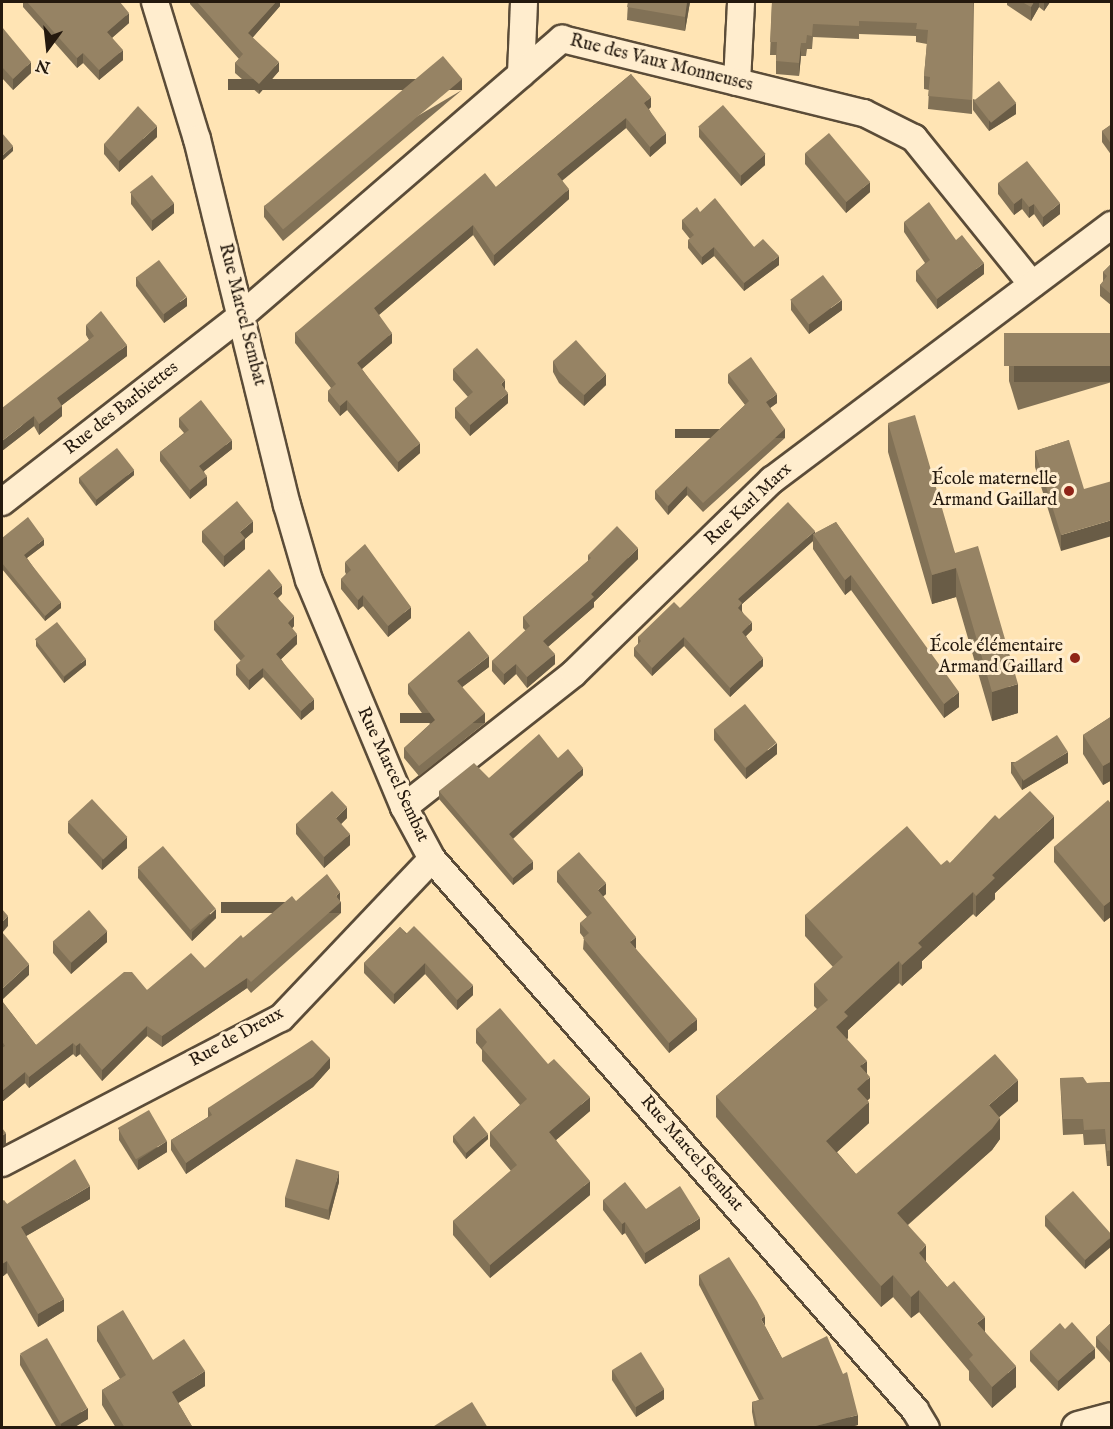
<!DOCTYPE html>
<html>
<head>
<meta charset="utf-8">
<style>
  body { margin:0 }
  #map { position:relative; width:1113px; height:1429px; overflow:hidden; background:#ffe4b4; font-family:"IM FELL English",serif }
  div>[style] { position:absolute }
  .roads { filter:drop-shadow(2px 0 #5b4c38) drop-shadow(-2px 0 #5b4c38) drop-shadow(0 2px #5b4c38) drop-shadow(0 -2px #5b4c38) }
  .minor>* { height:26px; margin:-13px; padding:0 13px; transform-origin:13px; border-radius:13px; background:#ffedce }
  .secondary>* { height:33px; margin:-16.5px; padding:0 16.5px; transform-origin:16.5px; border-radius:16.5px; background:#ffedce }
  .wall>* { inset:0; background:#817156 }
  .shaded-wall>* { inset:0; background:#695c46; transform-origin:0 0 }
  .building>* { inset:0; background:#968364; transform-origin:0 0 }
  .dots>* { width:16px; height:16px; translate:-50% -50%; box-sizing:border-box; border:3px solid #ffedce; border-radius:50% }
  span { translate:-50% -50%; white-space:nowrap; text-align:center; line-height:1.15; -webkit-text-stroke:6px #ffedce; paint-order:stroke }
  .street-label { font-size:18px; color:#24190e }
  .poi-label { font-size:18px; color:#24190e }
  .right { translate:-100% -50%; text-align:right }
  .frame { position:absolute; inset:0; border:3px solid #24190e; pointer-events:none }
  .north { position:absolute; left:18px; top:18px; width:60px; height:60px; -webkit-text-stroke:4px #ffedce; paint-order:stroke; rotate:195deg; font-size:16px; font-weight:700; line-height:24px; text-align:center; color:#24190e }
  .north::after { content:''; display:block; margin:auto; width:21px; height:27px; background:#24190e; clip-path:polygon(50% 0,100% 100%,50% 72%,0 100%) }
</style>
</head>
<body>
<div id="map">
  <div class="roads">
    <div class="minor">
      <i style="left:155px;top:2px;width:143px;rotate:73deg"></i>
      <i style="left:197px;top:139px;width:377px;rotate:76.2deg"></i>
      <i style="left:287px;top:505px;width:78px;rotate:73.7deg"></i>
      <i style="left:309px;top:580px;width:246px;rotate:67.3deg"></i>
      <i style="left:404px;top:807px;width:59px;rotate:61.7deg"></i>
      <i style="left:432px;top:859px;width:733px;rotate:48.76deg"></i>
      <i style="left:915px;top:1410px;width:21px;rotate:59deg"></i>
      <i style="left:521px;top:74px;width:72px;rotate:-87.6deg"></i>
      <i style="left:737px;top:82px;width:80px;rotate:-87.1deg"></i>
      <i style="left:2px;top:502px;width:304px;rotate:-37.9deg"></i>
      <i style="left:242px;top:315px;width:423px;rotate:-40.8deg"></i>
      <i style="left:562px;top:39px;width:311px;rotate:13.8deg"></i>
      <i style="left:864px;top:113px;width:56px;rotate:26.6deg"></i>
      <i style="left:914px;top:138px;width:188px;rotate:51.1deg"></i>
      <i style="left:404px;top:807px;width:216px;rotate:-38.2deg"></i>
      <i style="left:574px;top:673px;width:277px;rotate:-44.3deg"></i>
      <i style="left:772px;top:480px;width:425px;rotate:-36.9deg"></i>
      <i style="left:2px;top:1163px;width:314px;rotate:-27.5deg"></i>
      <i style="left:281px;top:1018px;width:219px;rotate:-46.5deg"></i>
    </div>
    <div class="secondary">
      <i style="left:1078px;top:1428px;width:35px;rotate:-15deg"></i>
    </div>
  </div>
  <div class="wall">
    <i style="clip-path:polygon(23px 2px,120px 2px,129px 23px,112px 38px,123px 60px,99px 80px,83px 63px,77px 68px,23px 7px)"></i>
    <i style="clip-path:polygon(190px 2px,280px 2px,280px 6px,252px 38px,279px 71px,259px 94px,235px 73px,235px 63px,239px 59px,190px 4px)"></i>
    <i style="clip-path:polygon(628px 2px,690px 2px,685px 31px,627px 20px)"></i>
    <i style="clip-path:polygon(772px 2px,974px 2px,972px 114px,928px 109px,929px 90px,924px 89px,924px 76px,927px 44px,916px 42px,916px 36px,859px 34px,859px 39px,813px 37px,812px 49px,807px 49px,806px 56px,801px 56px,799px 76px,776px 74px,776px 55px,770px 55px)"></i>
    <i style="clip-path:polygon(1007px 2px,1050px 2px,1044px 11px,1039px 7px,1031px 21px,1007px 5px)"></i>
    <i style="clip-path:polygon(2px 27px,31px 73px,13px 90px,2px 78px)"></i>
    <i style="clip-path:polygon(631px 74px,651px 107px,649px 109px,666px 143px,650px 157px,626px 128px,562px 180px,569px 199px,494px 266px,473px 235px,379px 315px,392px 343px,362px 369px,420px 453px,398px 472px,347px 410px,340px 416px,328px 401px,328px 391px,331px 388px,295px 343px,295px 333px,496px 187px)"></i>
    <i style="clip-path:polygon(462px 90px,283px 241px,264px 217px,264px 206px)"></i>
    <i style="clip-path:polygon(973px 99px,1016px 114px,989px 131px,973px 110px)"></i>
    <i style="clip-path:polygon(1112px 124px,1112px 156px,1102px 142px,1102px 131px)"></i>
    <i style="clip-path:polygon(699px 127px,765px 165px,741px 186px,699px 137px)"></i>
    <i style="clip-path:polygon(157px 137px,119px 172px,104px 154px,104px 144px)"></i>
    <i style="clip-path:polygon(805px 153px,870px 192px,846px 213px,805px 164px)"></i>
    <i style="clip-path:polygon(998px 183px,1060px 214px,1043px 227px,1034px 214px,1029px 218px,1022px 209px,1014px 215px,998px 194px)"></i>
    <i style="clip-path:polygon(131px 193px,174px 213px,152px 231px,131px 204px)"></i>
    <i style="clip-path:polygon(700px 212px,754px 247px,779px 265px,744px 291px,714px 256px,702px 265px,688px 248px,688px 240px,690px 239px,682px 229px,682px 220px)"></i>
    <i style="clip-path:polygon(904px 222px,984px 274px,937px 309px,916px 281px,916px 271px,925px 263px,904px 232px)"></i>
    <i style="clip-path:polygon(1112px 263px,1112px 306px,1100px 296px,1100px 285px,1103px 282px,1103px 272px)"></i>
    <i style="clip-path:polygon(136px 277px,187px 306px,164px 323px,136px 286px)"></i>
    <i style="clip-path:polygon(791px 300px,842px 310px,809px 334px,791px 310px)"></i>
    <i style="clip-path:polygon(86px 325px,127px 356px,62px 405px,62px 416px,39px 435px,34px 426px,2px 451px,89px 340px,86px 335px)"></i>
    <i style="clip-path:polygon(1112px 333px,1112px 382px,1018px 410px,1009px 381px,1009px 365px)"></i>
    <i style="clip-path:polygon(553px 361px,606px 385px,584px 406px,559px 383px,553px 372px)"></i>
    <i style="clip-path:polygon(453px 369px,508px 403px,470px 436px,455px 418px,455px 408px,468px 397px,453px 380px)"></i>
    <i style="clip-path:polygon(728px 374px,777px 403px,770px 408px,785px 438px,703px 512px,687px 495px,668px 515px,655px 499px,655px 491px,745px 405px,728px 383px)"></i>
    <i style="clip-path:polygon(179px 418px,232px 449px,204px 471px,207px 485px,190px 499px,160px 461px,160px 452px,184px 433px,179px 427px)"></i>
    <i style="clip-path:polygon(888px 423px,955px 553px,1018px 713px,992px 721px,956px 597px,932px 604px,888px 452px)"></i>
    <i style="clip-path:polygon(1069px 440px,1061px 551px,1035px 467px,1035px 451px)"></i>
    <i style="clip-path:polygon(134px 475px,96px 506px,79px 483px,79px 478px)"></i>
    <i style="clip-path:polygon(836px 522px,959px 707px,944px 718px,851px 590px,845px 595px,813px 549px,813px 541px,742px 604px,742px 611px,752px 630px,746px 636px,763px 666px,730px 697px,684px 646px,652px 676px,634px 656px,634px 648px,638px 644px,638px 637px,680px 608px)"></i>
    <i style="clip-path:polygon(202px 531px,253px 532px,245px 539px,245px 549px,224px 567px,202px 542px)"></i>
    <i style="clip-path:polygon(2px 538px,44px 545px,27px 558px,61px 608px,45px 621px,2px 569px)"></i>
    <i style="clip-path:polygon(588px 555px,638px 559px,594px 602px,594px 607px,548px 647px,555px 664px,527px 688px,516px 674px,504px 685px,492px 671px,492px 661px,526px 631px,523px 628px,523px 617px,588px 561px)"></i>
    <i style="clip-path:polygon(345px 562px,411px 618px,388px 637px,363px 606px,358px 610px,341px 589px,341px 579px,346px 574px,345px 572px)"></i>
    <i style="clip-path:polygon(282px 594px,278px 598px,294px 626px,292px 628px,297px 644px,281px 659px,314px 709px,301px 720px,263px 677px,249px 690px,236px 675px,236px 665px,241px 661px,214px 630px,214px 621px)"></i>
    <i style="clip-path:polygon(36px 640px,86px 665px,64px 683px,36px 646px)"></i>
    <i style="clip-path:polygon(489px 667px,462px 687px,485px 723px,419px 776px,404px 758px,404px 748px,430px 724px,408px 694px,408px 684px)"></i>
    <i style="clip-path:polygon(1112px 716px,1112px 780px,1103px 785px,1083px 754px,1083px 735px)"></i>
    <i style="clip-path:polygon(714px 729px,777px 754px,746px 779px,714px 740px)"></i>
    <i style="clip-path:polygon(558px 758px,583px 775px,513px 839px,533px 869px,513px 885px,439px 799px,439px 791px,489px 778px)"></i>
    <i style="clip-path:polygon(1011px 762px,1068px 763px,1022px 790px,1011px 773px)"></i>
    <i style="clip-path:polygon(1112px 805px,1112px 916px,1104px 922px,1054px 862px,1054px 847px)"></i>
    <i style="clip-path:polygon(347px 818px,341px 824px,350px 845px,324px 868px,296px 834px,296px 824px)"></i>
    <i style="clip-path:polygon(999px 819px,1054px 838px,995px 893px,995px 899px,976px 917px,973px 914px,922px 961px,922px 968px,902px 986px,899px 983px,848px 1030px,848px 1038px,847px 1039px,867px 1073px,870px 1098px,867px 1101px,869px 1123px,837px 1152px,856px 1174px,1018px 1101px,999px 1117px,1000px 1139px,992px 1150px,908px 1225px,926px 1262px,985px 1332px,1016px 1387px,992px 1408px,969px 1380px,969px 1371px,919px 1312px,911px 1318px,893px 1297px,881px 1307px,716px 1117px,716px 1096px,817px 1009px,814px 1006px,814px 984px,833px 967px,805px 936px,805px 915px,941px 865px,950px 863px)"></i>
    <i style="clip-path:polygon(68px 822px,127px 848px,102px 870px,68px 833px)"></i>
    <i style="clip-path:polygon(138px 868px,216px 918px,192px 941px,138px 878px)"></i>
    <i style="clip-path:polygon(557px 871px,606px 894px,603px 896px,635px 948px,697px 1030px,669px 1053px,583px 949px,584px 938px,580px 933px,580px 923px,587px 917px,557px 882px)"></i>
    <i style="clip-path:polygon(296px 901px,340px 901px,341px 913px,251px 993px,247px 988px,162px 1047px,147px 1036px,102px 1081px,80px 1054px,76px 1057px,73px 1054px,29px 1088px,25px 1083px,2px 1102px,2px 1001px,36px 1045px,147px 990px,205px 968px,243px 938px)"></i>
    <i style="clip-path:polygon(400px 927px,473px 995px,457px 1010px,425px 974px,394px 1004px,364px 973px,364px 963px)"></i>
    <i style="clip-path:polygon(53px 942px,107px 942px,71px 974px,53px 953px)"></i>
    <i style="clip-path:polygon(476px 1029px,590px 1111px,556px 1140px,590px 1195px,490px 1278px,453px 1235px,453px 1221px,511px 1171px,490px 1146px,490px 1132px,520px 1105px,482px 1061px,482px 1050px,476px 1043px)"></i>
    <i style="clip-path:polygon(330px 1068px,313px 1087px,186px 1174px,171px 1150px,171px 1140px,208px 1117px,208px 1108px)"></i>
    <i style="clip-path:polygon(1060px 1078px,1087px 1083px,1112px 1082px,1112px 1166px,1107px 1166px,1105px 1144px,1084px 1145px,1083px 1134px,1063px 1135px)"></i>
    <i style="clip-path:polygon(119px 1129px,167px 1152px,138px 1170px,119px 1140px)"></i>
    <i style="clip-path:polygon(453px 1136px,488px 1139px,466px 1159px,453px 1142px)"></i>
    <i style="clip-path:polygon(339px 1182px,329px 1220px,285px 1207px,285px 1197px)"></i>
    <i style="clip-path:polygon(90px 1199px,26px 1236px,64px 1311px,38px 1327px,7px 1273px,2px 1277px,2px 1201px,7px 1204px)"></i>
    <i style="clip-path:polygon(603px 1200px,646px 1209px,700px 1229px,645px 1264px,625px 1233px,622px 1235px,603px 1210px)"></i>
    <i style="clip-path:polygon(1045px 1216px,1112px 1235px,1085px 1269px,1045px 1226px)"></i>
    <i style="clip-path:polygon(699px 1275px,765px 1326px,782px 1358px,858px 1425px,846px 1428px,755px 1428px,752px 1412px,752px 1402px,759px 1400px,699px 1285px)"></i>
    <i style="clip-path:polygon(1112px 1322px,1112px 1365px,1096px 1347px,1096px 1337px)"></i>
    <i style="clip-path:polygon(97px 1326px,153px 1360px,205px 1386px,178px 1403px,193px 1428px,116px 1428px,102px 1405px,102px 1390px,120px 1379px,97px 1341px)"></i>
    <i style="clip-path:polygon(1065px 1329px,1095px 1358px,1058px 1391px,1030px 1361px,1030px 1351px)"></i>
    <i style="clip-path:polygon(20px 1354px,88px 1419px,73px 1428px,57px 1428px,20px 1365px)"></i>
    <i style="clip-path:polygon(612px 1370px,664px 1399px,636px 1417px,612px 1380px)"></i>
  </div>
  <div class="shaded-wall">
    <i style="clip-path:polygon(276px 2px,280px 2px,280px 6px,248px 43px,248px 33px)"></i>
    <i style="clip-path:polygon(687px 2px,690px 2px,685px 31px,685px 17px)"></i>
    <i style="clip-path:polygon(1034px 2px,1039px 2px,1039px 7px,1031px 21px,1031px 7px)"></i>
    <i style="clip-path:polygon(1044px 2px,1050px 2px,1044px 11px)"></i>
    <i style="clip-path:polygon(129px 13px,129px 23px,107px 42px,107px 32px)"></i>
    <i style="clip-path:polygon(801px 43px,801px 56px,799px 76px,799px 63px)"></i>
    <i style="clip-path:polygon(123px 50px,123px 60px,99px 80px,99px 70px)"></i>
    <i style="clip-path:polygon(83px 53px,83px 63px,77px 68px,77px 58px)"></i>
    <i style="clip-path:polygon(31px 62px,31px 73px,13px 90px,13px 79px)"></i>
    <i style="clip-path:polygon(279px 62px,279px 71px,259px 94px,259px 84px)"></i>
    <i style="left:462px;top:79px;width:11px;height:234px;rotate:90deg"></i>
    <i style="clip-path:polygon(651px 97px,651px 107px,644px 113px,644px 103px)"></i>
    <i style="clip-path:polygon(1016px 103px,1016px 114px,989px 131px,989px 120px)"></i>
    <i style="clip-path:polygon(626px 118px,626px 128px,557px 185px,557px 174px)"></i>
    <i style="clip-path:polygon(157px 126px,157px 137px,119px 172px,119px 161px)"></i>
    <i style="clip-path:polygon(666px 133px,666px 143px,650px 157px,650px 147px)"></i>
    <i style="clip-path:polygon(13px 146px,13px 151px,2px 161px,2px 156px)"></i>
    <i style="clip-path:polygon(765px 154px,765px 165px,741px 186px,741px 175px)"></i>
    <i style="clip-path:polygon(870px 182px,870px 192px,846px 213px,846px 202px)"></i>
    <i style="clip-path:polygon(569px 189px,569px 199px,494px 266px,494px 255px)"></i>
    <i style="clip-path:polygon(1022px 198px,1022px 209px,1014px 215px,1014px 204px)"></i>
    <i style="clip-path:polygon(174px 203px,174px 213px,152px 231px,152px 220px)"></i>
    <i style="clip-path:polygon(1060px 203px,1060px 214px,1043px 227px,1043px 217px)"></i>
    <i style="clip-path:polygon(1034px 204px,1034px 214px,1029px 218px,1029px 207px)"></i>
    <i style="clip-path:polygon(473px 225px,473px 235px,374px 319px,374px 308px)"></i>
    <i style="clip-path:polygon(714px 247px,714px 256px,702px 265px,702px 257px)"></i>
    <i style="clip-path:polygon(779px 256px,779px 265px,744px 291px,744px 283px)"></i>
    <i style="clip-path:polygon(984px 263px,984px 274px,937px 309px,937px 299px)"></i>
    <i style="clip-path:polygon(187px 297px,187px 306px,164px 323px,164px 314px)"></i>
    <i style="clip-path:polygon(842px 300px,842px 310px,809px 334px,809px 324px)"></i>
    <i style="clip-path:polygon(392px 333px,392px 343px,357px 373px,357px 363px)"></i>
    <i style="clip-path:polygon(127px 345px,127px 356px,57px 409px,57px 398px)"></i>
    <i style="left:1112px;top:366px;width:16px;height:98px;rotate:90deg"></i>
    <i style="clip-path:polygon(606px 374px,606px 385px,584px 406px,584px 395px)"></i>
    <i style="clip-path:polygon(505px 380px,505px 391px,501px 384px)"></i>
    <i style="clip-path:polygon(508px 393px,508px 403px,470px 436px,470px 425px)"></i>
    <i style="clip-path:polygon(777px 394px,777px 403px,766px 411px,766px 402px)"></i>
    <i style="clip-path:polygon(347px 400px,347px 410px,340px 416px,340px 406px)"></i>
    <i style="clip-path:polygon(62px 406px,62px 416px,39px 435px,39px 424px)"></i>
    <i style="clip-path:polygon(34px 416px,34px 426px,2px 451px,2px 441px)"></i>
    <i style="left:785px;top:429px;width:9px;height:110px;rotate:90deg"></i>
    <i style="clip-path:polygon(232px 440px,232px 449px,199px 475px,199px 466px)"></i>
    <i style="clip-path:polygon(420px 443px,420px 453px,398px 472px,398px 462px)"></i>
    <i style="clip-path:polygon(134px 470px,134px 475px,96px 506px,96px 500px)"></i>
    <i style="clip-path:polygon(207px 476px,207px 485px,190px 499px,190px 490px)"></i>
    <i style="clip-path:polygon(687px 486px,687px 495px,668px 515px,668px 506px)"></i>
    <i style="clip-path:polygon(1112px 520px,1112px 536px,1061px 551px,1061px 535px)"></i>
    <i style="clip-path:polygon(253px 521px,253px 532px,245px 539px,245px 549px,224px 567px,224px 556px,240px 532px)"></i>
    <i style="clip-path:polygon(815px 531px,815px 536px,813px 534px,813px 541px,742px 604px,742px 612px,738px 616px,738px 599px)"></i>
    <i style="clip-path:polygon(44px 539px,44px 545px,24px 560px,24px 555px)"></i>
    <i style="clip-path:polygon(638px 548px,638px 559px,594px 602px,594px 607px,543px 651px,543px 641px)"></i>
    <i style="clip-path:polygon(956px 568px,956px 597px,932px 604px,932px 575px)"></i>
    <i style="clip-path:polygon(851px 575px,851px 590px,845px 595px,845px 580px)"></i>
    <i style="clip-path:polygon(282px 585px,282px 594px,273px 602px,273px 593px)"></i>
    <i style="clip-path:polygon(363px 595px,363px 606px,358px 610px,358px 600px)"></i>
    <i style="clip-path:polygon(61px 602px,61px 608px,45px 621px,45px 616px)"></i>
    <i style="clip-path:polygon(411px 607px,411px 618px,388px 637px,388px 626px)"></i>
    <i style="clip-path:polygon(294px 616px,294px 626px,288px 633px,288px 623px)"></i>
    <i style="clip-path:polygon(752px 622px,752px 630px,742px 640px,742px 632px)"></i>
    <i style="clip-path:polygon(297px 634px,297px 644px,276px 664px,276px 654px)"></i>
    <i style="clip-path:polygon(684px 637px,684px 646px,652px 676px,652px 668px)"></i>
    <i style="clip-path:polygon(555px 654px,555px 664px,527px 688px,527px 677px)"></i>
    <i style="clip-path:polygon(489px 656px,489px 667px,457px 691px,457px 681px)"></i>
    <i style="clip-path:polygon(763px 658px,763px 666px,730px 697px,730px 688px)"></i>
    <i style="clip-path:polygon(86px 659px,86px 665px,64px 683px,64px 677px)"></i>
    <i style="clip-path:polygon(516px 664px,516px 674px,504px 685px,504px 674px)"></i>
    <i style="clip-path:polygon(263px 668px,263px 677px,249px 690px,249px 680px)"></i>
    <i style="clip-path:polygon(1018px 684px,1018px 713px,992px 721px,992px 692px)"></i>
    <i style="clip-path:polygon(959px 692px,959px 707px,944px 718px,944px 704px)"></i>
    <i style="clip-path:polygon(314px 699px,314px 709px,301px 720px,301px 711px)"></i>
    <i style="left:485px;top:713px;width:10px;height:85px;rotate:90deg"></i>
    <i style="clip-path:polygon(777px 743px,777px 754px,746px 779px,746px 768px)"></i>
    <i style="clip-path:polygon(1068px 752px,1068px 763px,1022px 790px,1022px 779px)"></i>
    <i style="clip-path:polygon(1112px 761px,1112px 780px,1103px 785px,1103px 766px)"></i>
    <i style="clip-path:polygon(583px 768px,583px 775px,509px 842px,509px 834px)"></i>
    <i style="clip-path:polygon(347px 807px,347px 818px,336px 829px,336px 818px)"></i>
    <i style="clip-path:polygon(1054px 816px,1054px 838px,995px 893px,995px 899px,976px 917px,976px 896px,992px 875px)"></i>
    <i style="clip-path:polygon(350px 834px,350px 845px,324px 868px,324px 857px)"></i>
    <i style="clip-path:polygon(127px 837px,127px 848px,102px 870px,102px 860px)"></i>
    <i style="clip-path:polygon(533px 861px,533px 869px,513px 885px,513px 878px)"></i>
    <i style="clip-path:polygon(606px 883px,606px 894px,598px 901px,598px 890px)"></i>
    <i style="clip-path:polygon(340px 892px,340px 903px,336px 896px)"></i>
    <i style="clip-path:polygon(973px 892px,973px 914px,922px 961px,922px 968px,902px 986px,902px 965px,918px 943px)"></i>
    <i style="clip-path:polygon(1112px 900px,1112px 916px,1104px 922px,1104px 906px)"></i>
    <i style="left:341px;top:902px;width:11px;height:120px;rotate:90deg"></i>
    <i style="clip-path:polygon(216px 909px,216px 918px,192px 941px,192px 932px)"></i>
    <i style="clip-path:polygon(8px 916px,8px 926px,2px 933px,2px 922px)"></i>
    <i style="clip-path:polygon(107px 931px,107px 942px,71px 974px,71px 963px)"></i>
    <i style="clip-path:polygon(636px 937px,636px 948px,630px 953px,630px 942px)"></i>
    <i style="clip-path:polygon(899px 961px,899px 983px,848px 1030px,848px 1038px,836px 1049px,836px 1027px,844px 1012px)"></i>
    <i style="clip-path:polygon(425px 963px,425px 974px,394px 1004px,394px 994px)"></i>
    <i style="clip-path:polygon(29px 964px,29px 975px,2px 1000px,2px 989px)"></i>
    <i style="clip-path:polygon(247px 978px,247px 988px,162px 1047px,162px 1036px)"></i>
    <i style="clip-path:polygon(473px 985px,473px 995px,457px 1010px,457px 1000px)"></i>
    <i style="clip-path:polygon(697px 1019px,697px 1030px,669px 1053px,669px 1043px)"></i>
    <i style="clip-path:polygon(147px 1026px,147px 1036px,102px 1081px,102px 1070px)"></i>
    <i style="clip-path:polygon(73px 1043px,73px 1054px,29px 1088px,29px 1077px)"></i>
    <i style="clip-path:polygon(80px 1043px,80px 1054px,76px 1057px,76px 1046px)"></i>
    <i style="clip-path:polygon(330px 1058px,330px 1068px,313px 1087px,186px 1174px,186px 1163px)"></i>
    <i style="clip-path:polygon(867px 1061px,867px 1080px,870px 1077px,870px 1098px,857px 1110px,857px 1089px,860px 1066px)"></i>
    <i style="clip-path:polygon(25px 1072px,25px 1083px,2px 1102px,2px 1091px)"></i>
    <i style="clip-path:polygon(1018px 1080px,1018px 1101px,989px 1126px,989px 1105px)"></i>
    <i style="clip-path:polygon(590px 1097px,590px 1111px,549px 1146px,549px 1132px)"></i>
    <i style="clip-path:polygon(869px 1102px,869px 1123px,826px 1162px,826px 1141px)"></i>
    <i style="clip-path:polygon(1000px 1118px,1000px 1139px,992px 1150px,897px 1234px,897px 1213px)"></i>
    <i style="clip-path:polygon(6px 1133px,6px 1144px,2px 1147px,2px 1136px)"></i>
    <i style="clip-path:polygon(488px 1134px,488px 1139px,466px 1159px,466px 1153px)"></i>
    <i style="clip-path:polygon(167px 1141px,167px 1152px,138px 1170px,138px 1160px)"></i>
    <i style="clip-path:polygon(339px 1171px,339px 1182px,329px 1220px,329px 1209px)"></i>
    <i style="clip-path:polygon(590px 1181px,590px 1195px,490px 1278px,490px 1265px)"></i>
    <i style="clip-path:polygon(90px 1186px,90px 1199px,21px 1239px,21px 1227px)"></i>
    <i style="clip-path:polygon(700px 1218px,700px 1229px,645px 1264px,645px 1253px)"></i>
    <i style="clip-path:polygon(625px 1222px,625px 1233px,622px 1235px,622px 1224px)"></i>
    <i style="clip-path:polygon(1112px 1236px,1112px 1246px,1085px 1269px,1085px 1260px)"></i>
    <i style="clip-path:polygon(926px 1245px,926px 1267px,919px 1253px)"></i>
    <i style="clip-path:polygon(7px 1261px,7px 1273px,2px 1277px,2px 1264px)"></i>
    <i style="clip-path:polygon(893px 1275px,893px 1297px,881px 1307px,881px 1286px)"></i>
    <i style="clip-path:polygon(919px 1290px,919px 1312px,911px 1318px,911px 1297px)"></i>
    <i style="clip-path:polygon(64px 1299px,64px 1311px,38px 1327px,38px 1314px)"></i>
    <i style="clip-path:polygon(765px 1316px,765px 1326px,761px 1319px)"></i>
    <i style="clip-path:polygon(985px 1317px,985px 1338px,977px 1323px)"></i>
    <i style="clip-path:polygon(1095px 1348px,1095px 1358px,1058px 1391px,1058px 1381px)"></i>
    <i style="clip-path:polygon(1016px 1366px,1016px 1387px,992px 1408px,992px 1387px)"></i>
    <i style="clip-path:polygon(205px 1371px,205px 1386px,172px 1407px,172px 1392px)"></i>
    <i style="clip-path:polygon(664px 1389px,664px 1399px,636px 1417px,636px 1407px)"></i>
    <i style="clip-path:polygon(88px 1408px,88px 1419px,73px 1428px,61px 1428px,61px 1424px)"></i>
    <i style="clip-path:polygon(858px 1415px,858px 1425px,846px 1428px,808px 1428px)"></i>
  </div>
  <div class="building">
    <i style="clip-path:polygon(27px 2px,120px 2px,129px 13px,107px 32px,123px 50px,99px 70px,83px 53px,77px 58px)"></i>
    <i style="clip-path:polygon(197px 2px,276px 2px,248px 33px,279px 62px,259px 84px,235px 63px,243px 54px)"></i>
    <i style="clip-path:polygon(628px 2px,687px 2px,685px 17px,627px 7px)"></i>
    <i style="clip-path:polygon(772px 2px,973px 2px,972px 100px,928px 96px,930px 77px,924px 76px,928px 30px,916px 29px,917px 23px,859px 21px,859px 26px,813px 24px,812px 36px,807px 35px,806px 43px,801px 43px,799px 63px,776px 61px,777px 42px,770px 42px)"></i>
    <i style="clip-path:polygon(1022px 2px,1034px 2px,1031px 7px)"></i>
    <i style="clip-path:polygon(2px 27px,31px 62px,13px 79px,2px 67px)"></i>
    <i style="left:443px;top:56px;width:30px;height:234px;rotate:50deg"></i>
    <i style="clip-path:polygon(631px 74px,651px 97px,644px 103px,666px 133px,650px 147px,626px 118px,557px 174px,569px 189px,494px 255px,473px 225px,374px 308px,392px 333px,357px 363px,420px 443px,398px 462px,347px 400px,340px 406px,328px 391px,336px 384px,295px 333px,485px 173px,496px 187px)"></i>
    <i style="left:999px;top:81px;width:28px;height:32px;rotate:52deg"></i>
    <i style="left:723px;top:105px;width:65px;height:33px;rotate:49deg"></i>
    <i style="clip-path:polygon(138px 106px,157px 126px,119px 161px,104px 144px)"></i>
    <i style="clip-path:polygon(1112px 124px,1112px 145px,1102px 131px)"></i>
    <i style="clip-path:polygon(2px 133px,13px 146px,2px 156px)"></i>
    <i style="left:829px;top:133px;width:64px;height:31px;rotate:50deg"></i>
    <i style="clip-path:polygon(1027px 161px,1060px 203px,1043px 217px,1034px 204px,1029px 207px,1022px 198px,1014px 204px,998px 183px)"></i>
    <i style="left:152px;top:175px;width:36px;height:28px;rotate:52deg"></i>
    <i style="clip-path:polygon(715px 198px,754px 247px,763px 239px,779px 256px,744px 283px,714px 247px,702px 257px,688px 240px,694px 235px,682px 220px,697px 207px,700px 212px)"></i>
    <i style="clip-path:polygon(929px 202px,956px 240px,962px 235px,984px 263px,937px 299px,916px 271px,930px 260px,904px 222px)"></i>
    <i style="left:159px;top:260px;width:46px;height:29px;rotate:53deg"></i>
    <i style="clip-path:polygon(1112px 263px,1112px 295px,1100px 285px,1107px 276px,1103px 272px)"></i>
    <i style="left:823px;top:275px;width:31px;height:41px;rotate:53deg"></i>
    <i style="clip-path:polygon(101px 311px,127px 345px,57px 398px,62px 406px,39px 424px,34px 416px,2px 441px,2px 408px,94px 336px,86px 325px)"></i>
    <i style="left:1112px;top:333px;width:33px;height:108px;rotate:90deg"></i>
    <i style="clip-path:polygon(576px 340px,606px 374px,584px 395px,559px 372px,553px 361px)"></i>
    <i style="clip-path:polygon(477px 348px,505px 380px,501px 384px,508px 393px,470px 425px,455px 408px,473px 392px,453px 369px)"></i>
    <i style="clip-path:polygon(751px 357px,777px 394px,766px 402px,785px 429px,703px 503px,687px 486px,668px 506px,655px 491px,749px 401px,728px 374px)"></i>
    <i style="clip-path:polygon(201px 400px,232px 440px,199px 466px,207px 476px,190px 490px,160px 452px,189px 430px,179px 418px)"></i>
    <i style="clip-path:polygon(915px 415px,955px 553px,978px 546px,1018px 684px,992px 692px,956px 568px,932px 575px,888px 423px)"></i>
    <i style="clip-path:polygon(1069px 440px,1084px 489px,1112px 481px,1112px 520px,1061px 535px,1035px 451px)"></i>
    <i style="left:117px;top:448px;width:28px;height:48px;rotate:52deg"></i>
    <i style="clip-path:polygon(237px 501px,253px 521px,240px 532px,245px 538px,224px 556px,202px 531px)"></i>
    <i style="clip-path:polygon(788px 502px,815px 531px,738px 599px,742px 603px,738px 608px,752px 622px,742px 632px,763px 658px,730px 688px,684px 637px,652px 668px,634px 648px,641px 641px,638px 637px,674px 602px,680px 608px)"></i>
    <i style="clip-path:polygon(28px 517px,44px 539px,24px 555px,61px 602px,45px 616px,2px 563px,2px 538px)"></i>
    <i style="clip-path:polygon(836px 522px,959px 692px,944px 704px,851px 575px,845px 580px,813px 534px)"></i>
    <i style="clip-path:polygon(617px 526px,638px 548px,591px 594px,594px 597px,543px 641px,555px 654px,527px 677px,516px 664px,504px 674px,492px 661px,530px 626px,523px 617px,591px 558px,588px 555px)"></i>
    <i style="clip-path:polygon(365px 544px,411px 607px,388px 626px,363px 595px,358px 600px,341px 579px,351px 570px,345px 562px)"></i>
    <i style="clip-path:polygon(269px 569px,282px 585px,273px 593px,294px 616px,288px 623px,297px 634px,276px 654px,314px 699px,301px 711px,263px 668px,249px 680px,236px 665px,245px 656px,214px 621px)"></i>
    <i style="left:57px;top:622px;width:47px;height:28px;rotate:52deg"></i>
    <i style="clip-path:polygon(469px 631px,489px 656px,457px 681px,485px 713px,419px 766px,404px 748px,435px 720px,408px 684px)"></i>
    <i style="left:745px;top:704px;width:50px;height:40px;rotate:51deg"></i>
    <i style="clip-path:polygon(1112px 716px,1112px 761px,1103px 766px,1083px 735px)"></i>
    <i style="clip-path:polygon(539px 734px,558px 758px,568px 749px,583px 768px,509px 834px,533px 861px,513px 878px,439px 791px,474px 763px,489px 778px)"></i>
    <i style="left:1057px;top:735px;width:20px;height:53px;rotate:57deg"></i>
    <i style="clip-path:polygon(332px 791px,347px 807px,336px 818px,350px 834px,324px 857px,296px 824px)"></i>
    <i style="clip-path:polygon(1030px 791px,1054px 816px,992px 875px,995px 878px,976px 896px,973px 892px,918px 943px,922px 947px,902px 965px,899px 961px,844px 1012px,848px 1016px,836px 1027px,867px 1061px,860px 1066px,870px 1077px,857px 1089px,869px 1102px,826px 1141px,856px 1174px,995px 1054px,1018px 1080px,989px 1105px,1000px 1118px,992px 1129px,897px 1213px,926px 1245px,919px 1253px,947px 1287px,954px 1281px,985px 1317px,977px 1323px,1016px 1366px,992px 1387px,969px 1359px,973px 1355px,919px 1290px,911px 1297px,893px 1275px,881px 1286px,716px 1096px,828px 1000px,814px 984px,843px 957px,805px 915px,907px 826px,941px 865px,947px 860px,950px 863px,995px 815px,999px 819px)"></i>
    <i style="left:92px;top:799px;width:52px;height:33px;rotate:47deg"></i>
    <i style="clip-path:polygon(1108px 800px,1112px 805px,1112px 900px,1104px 906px,1054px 847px)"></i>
    <i style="left:163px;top:846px;width:82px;height:33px;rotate:50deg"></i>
    <i style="clip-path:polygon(579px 852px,606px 883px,598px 890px,636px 937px,630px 942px,697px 1019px,669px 1043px,583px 938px,589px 933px,580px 923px,592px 913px,557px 871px)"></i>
    <i style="clip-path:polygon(327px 874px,340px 892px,336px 896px,341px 902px,251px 982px,247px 978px,162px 1036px,147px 1026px,102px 1070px,80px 1043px,76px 1046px,73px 1043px,29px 1077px,25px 1072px,2px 1091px,2px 1048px,5px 1046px,2px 1041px,2px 1001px,36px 1045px,124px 972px,132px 972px,147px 990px,191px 953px,205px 968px,241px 935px,243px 938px,292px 896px,296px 901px)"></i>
    <i style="clip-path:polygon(2px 909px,8px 916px,2px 922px)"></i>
    <i style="left:89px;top:910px;width:28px;height:48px;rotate:49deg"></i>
    <i style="clip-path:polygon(414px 926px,473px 985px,457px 1000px,425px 963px,394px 994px,364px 963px,400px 927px,406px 934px)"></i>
    <i style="clip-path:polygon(2px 932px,29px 964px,2px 989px)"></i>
    <i style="clip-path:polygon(500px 1008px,548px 1064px,554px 1059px,590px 1097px,549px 1132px,590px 1181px,490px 1265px,453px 1221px,517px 1165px,490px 1132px,527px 1099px,482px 1048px,487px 1042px,476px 1029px)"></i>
    <i style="clip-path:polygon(312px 1040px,330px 1058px,313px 1077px,186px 1163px,171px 1140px,212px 1115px,208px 1108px)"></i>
    <i style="clip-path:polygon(1083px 1077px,1087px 1083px,1112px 1082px,1112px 1150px,1107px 1151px,1105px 1129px,1084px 1130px,1083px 1119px,1063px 1119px,1060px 1078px)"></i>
    <i style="left:149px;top:1110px;width:36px;height:36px;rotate:60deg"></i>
    <i style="clip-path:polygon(474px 1116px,488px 1134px,466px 1153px,453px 1136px)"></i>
    <i style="clip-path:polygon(2px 1128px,6px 1133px,2px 1136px)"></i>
    <i style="clip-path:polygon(75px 1159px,90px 1186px,21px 1227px,64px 1299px,38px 1314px,7px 1261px,2px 1264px,2px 1201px,4px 1200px,7px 1204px)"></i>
    <i style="left:296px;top:1159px;width:45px;height:40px;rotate:16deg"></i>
    <i style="clip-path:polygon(625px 1182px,646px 1209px,680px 1186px,700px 1218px,645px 1253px,625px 1222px,622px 1224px,603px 1200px)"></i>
    <i style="clip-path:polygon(1073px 1191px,1112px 1235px,1112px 1236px,1085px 1260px,1045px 1216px)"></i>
    <i style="clip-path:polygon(729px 1257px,757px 1301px,765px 1316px,761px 1319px,782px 1358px,827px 1336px,843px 1374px,847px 1372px,858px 1415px,808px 1428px,758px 1428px,752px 1402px,764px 1399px,699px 1275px)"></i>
    <i style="clip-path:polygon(123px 1310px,153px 1360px,184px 1339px,205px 1371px,172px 1392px,193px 1428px,125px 1428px,102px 1390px,126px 1375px,97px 1326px)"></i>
    <i style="clip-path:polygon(1072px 1322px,1095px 1348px,1058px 1381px,1030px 1351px,1060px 1323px,1065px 1329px)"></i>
    <i style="clip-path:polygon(1112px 1322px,1112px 1354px,1096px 1337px)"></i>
    <i style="left:47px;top:1338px;width:81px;height:31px;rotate:60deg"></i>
    <i style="left:641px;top:1352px;width:44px;height:34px;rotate:58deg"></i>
    <i style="clip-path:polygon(472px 1402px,488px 1428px,431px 1428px)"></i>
  </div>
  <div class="dots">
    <i style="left:1069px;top:491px;background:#8f2418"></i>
    <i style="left:1075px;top:658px;background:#8f2418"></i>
  </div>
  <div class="street-label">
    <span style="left:661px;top:64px;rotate:14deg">Rue des Vaux Monneuses</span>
    <span style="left:241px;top:315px;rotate:76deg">Rue Marcel Sembat</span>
    <span style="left:122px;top:409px;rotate:-38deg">Rue des Barbiettes</span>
    <span style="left:749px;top:505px;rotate:-43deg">Rue Karl Marx</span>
    <span style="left:392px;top:775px;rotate:65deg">Rue Marcel Sembat</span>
    <span style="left:237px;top:1038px;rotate:-29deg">Rue de Dreux</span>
    <span style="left:691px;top:1154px;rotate:49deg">Rue Marcel Sembat</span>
  </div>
  <div class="poi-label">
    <span class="right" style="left:1057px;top:491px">École maternelle<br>Armand Gaillard</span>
    <span class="right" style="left:1063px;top:658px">École élémentaire<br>Armand Gaillard</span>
  </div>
  <div class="frame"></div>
  <div class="north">N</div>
</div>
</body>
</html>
